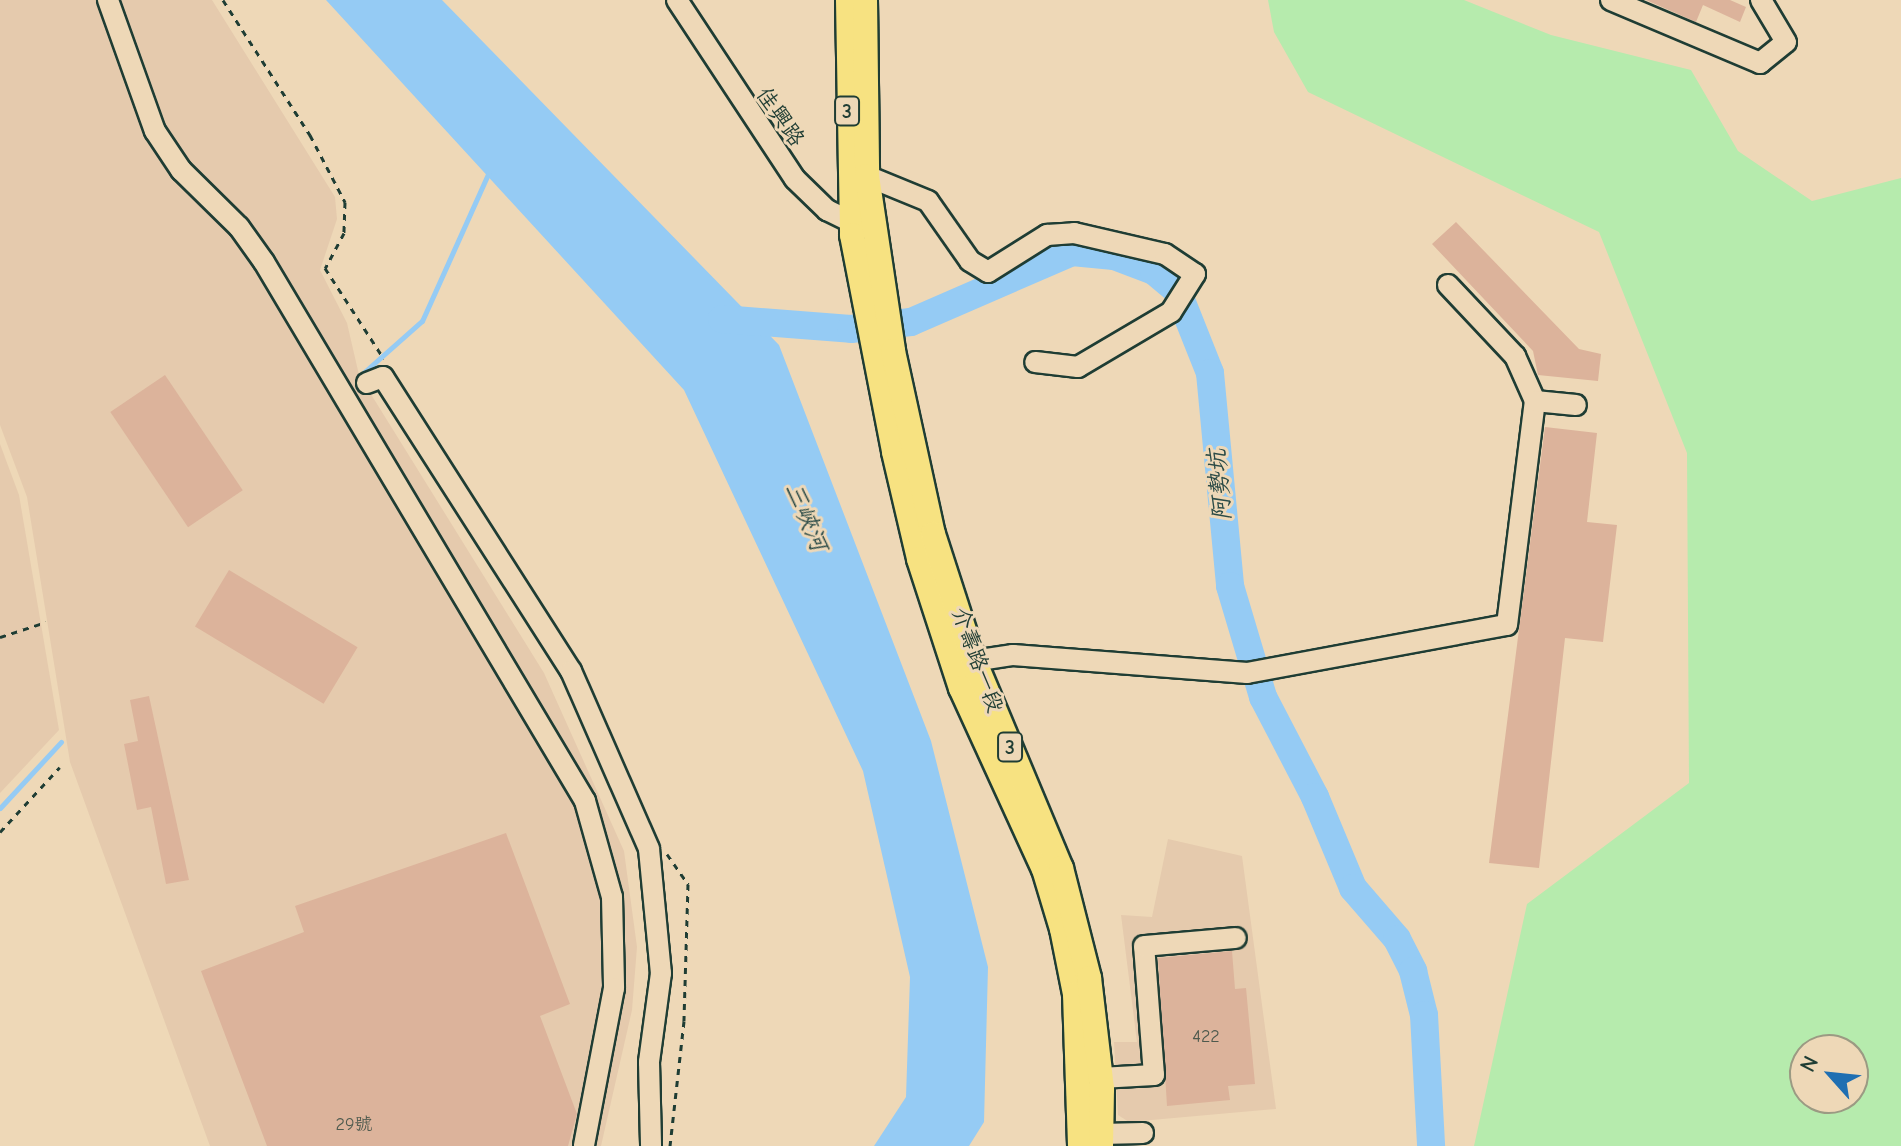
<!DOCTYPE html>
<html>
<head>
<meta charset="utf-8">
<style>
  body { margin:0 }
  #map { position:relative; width:1901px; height:1146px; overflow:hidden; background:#eed8b7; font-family:"Comic Neue","LXGW WenKai TC",sans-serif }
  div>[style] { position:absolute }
  .built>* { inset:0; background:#e5caad }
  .green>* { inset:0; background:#b6ebad }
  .water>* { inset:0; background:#95cbf4 }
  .stream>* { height:5px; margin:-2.5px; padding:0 2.5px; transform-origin:2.5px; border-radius:2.5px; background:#95cbf4 }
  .river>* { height:28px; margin:-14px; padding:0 14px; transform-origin:14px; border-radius:14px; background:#95cbf4 }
  .building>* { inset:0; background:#dcb39b; transform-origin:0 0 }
  .path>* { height:3px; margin-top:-1.5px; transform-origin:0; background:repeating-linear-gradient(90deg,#1f3d34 0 6px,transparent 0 12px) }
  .roads { filter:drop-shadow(2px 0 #1f3d34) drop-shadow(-2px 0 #1f3d34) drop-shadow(0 2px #1f3d34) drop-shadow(0 -2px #1f3d34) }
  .minor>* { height:20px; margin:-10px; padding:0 10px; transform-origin:10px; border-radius:10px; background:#eed8b7 }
  .major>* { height:24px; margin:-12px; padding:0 12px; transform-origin:12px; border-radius:12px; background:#f7e281 }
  span { translate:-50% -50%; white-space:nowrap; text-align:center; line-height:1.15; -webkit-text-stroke:6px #eed8b7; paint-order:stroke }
  .number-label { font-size:18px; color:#4e5a4e }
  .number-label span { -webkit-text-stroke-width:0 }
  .shield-label span { padding:2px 6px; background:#eed8b7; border:2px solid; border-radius:6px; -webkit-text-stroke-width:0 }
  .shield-label { font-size:20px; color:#1f3d34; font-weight:700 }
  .street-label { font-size:22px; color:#1f3d34 }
  .water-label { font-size:24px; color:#2b4b47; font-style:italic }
  .north { position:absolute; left:1789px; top:1034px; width:80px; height:80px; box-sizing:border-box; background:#eed8b7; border:2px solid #9b9a83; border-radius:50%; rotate:297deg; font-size:22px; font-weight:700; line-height:32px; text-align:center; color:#1f3d34 }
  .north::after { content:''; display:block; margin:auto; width:28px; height:36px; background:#1f6fb2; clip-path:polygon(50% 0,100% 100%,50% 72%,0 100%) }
</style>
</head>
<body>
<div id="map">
  <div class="built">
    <i style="clip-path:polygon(0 0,212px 0,335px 197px,337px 219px,320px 270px,347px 323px,359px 375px,544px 673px,624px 851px,637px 947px,632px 1010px,601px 1146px,210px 1146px,70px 762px,27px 497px,0 425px)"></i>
    <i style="clip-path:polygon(0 444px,19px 495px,59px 730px,0 793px)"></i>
    <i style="clip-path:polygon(1168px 839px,1242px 856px,1276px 1109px,1129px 1122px,1118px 1115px,1114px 1042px,1137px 1042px,1121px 915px,1152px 917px)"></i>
  </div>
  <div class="green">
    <i style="clip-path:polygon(evenodd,1268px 0,1464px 0,1551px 35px,1691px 70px,1738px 151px,1812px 201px,1901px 178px,1901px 1146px,1474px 1146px,1527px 904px,1689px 783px,1687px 453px,1599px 232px,1308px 92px,1274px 32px,1268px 0,1805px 1050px,1853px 1050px,1853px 1098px,1805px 1098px,1805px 1050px)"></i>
  </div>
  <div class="water">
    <i style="clip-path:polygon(326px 0,442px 0,779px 345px,931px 741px,988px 967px,984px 1122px,969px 1146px,874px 1146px,906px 1097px,910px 977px,863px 771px,684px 390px)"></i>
  </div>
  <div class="stream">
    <i style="left:362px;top:374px;width:80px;rotate:-41.5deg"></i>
    <i style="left:422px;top:321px;width:163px;rotate:-65.8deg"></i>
    <i style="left:0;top:808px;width:90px;rotate:-47.3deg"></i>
  </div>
  <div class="river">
    <i style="left:722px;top:319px;width:129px;rotate:4.4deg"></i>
    <i style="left:851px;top:329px;width:60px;rotate:-6.7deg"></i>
    <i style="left:911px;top:322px;width:176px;rotate:-23.5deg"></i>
    <i style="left:1072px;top:252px;width:42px;rotate:5.4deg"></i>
    <i style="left:1114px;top:256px;width:43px;rotate:20.6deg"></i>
    <i style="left:1154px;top:271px;width:30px;rotate:40deg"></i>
    <i style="left:1177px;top:290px;width:89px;rotate:68.3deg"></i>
    <i style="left:1210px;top:373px;width:214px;rotate:84.6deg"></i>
    <i style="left:1230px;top:586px;width:116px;rotate:73.4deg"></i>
    <i style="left:1263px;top:697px;width:113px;rotate:62.5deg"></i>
    <i style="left:1315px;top:797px;width:99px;rotate:67.3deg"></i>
    <i style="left:1353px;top:888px;width:67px;rotate:49.2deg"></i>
    <i style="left:1397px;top:939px;width:36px;rotate:63deg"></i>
    <i style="left:1413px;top:971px;width:45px;rotate:76deg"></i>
    <i style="left:1424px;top:1015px;width:131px;rotate:86.9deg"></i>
  </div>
  <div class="building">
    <i style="clip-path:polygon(1646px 0,1730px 0,1746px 7px,1740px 22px,1703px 5px,1696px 22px)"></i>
    <i style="clip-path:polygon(1456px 222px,1579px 349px,1601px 354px,1598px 381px,1538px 375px,1533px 351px,1432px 244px)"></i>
    <i style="left:165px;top:375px;width:139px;height:66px;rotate:56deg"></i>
    <i style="clip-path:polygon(1545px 427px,1597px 433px,1587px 522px,1617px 525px,1603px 642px,1565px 638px,1539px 868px,1489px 863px)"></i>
    <i style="left:229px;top:570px;width:150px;height:66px;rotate:31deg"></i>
    <i style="clip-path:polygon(149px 696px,189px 880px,166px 884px,151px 807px,137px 810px,124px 744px,138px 741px,130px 700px)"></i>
    <i style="clip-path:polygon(506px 833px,570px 1004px,540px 1016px,577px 1114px,568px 1146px,267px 1146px,201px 971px,304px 932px,295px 906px)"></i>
    <i style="clip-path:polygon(1232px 951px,1235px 989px,1246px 988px,1255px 1084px,1228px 1086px,1230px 1100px,1167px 1106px,1158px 958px)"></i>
  </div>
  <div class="path">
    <i style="left:223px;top:0;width:161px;rotate:57.2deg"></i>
    <i style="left:310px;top:135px;width:76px;rotate:62.4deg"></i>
    <i style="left:345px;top:202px;width:31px;rotate:92deg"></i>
    <i style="left:344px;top:233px;width:40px;rotate:118deg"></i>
    <i style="left:325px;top:268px;width:108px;rotate:57deg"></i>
    <i style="left:0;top:637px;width:48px;rotate:-18.1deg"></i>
    <i style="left:0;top:832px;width:88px;rotate:-47.3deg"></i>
    <i style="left:667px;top:854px;width:37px;rotate:55deg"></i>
    <i style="left:688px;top:884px;width:137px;rotate:91.7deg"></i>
    <i style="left:684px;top:1021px;width:126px;rotate:96.4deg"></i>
  </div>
  <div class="roads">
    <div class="minor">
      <i style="left:108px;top:0;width:139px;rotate:70.3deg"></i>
      <i style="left:155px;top:131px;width:47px;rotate:56.3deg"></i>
      <i style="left:181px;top:170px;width:81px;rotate:44.5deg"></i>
      <i style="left:239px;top:227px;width:43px;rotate:54.5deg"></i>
      <i style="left:264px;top:262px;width:627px;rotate:59.22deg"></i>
      <i style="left:585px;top:801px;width:100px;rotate:74.3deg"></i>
      <i style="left:612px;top:897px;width:91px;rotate:88.7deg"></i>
      <i style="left:614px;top:988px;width:161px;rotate:100.8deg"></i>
      <i style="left:677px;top:0;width:214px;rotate:56.6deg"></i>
      <i style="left:795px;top:179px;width:45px;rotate:44.1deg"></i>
      <i style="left:827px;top:210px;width:25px;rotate:26deg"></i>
      <i style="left:850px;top:221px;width:15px;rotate:-16deg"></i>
      <i style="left:1611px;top:0;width:162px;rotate:22.9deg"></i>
      <i style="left:1760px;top:63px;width:33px;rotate:-39deg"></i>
      <i style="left:1786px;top:42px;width:49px;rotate:-120.8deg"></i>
      <i style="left:867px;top:176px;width:66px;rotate:22.3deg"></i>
      <i style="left:928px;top:201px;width:73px;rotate:55deg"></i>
      <i style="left:970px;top:261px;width:21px;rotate:31deg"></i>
      <i style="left:988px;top:272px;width:70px;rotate:-32.1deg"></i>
      <i style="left:1047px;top:235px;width:27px;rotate:-4deg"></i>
      <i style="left:1074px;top:233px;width:93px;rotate:13deg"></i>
      <i style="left:1165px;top:254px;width:36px;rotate:34deg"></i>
      <i style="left:1195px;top:274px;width:45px;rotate:122.3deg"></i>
      <i style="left:1171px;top:312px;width:108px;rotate:149.4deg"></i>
      <i style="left:1078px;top:367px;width:43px;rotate:-173.4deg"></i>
      <i style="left:1448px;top:285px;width:98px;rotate:46.7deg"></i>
      <i style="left:1515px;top:356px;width:49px;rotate:66deg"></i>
      <i style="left:367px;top:383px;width:17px;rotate:-21deg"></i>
      <i style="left:383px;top:377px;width:349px;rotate:57.4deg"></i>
      <i style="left:571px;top:671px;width:194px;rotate:66.3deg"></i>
      <i style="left:649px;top:849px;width:125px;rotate:84.5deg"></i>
      <i style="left:661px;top:973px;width:90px;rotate:97.7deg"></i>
      <i style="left:649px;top:1062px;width:84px;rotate:88.6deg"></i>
      <i style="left:960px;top:663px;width:54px;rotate:-8.6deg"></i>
      <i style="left:1013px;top:655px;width:235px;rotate:4.4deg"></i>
      <i style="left:1247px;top:673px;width:264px;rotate:-10.5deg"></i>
      <i style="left:1507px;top:625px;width:226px;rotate:-82.9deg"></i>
      <i style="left:1535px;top:401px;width:41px;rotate:5.6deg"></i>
      <i style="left:1100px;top:1078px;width:54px;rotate:-3.2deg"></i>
      <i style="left:1154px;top:1075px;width:129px;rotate:-94.4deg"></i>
      <i style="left:1144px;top:946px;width:92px;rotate:-5deg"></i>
      <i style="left:1101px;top:1134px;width:42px;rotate:-1.4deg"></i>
    </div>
    <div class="major">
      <i style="left:848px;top:0;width:235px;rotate:89deg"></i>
      <i style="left:852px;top:235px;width:221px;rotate:79deg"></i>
      <i style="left:894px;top:452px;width:110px;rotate:76.8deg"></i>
      <i style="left:919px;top:559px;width:136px;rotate:72deg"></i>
      <i style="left:961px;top:688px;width:199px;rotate:65.4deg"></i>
      <i style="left:1044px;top:869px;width:63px;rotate:73.3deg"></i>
      <i style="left:1062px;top:929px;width:66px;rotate:78.7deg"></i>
      <i style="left:1075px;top:994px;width:152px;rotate:88.1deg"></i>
      <i style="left:865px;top:0;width:176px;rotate:89.3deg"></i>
      <i style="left:867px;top:176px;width:177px;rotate:81.5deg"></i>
      <i style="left:893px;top:351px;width:187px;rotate:77.7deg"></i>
      <i style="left:933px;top:534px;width:130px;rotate:72.1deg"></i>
      <i style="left:973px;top:658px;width:228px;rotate:67.3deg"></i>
      <i style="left:1061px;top:868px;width:114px;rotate:75.7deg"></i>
      <i style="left:1089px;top:978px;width:112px;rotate:83.3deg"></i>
      <i style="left:1102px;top:1089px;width:57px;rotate:91deg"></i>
    </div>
  </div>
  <div class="number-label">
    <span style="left:1206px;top:1037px">422</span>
    <span style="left:354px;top:1125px">29號</span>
  </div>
  <div class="shield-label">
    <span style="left:847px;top:111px">3</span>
    <span style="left:1010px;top:747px">3</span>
  </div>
  <div class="street-label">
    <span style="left:780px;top:117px;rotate:55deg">佳興路</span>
    <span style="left:977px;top:660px;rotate:70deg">介壽路一段</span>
  </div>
  <div class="water-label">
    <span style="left:1220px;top:485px;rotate:-95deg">阿勢坑</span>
    <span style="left:806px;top:517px;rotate:67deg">三峽河</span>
  </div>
  <div class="north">N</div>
</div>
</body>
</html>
